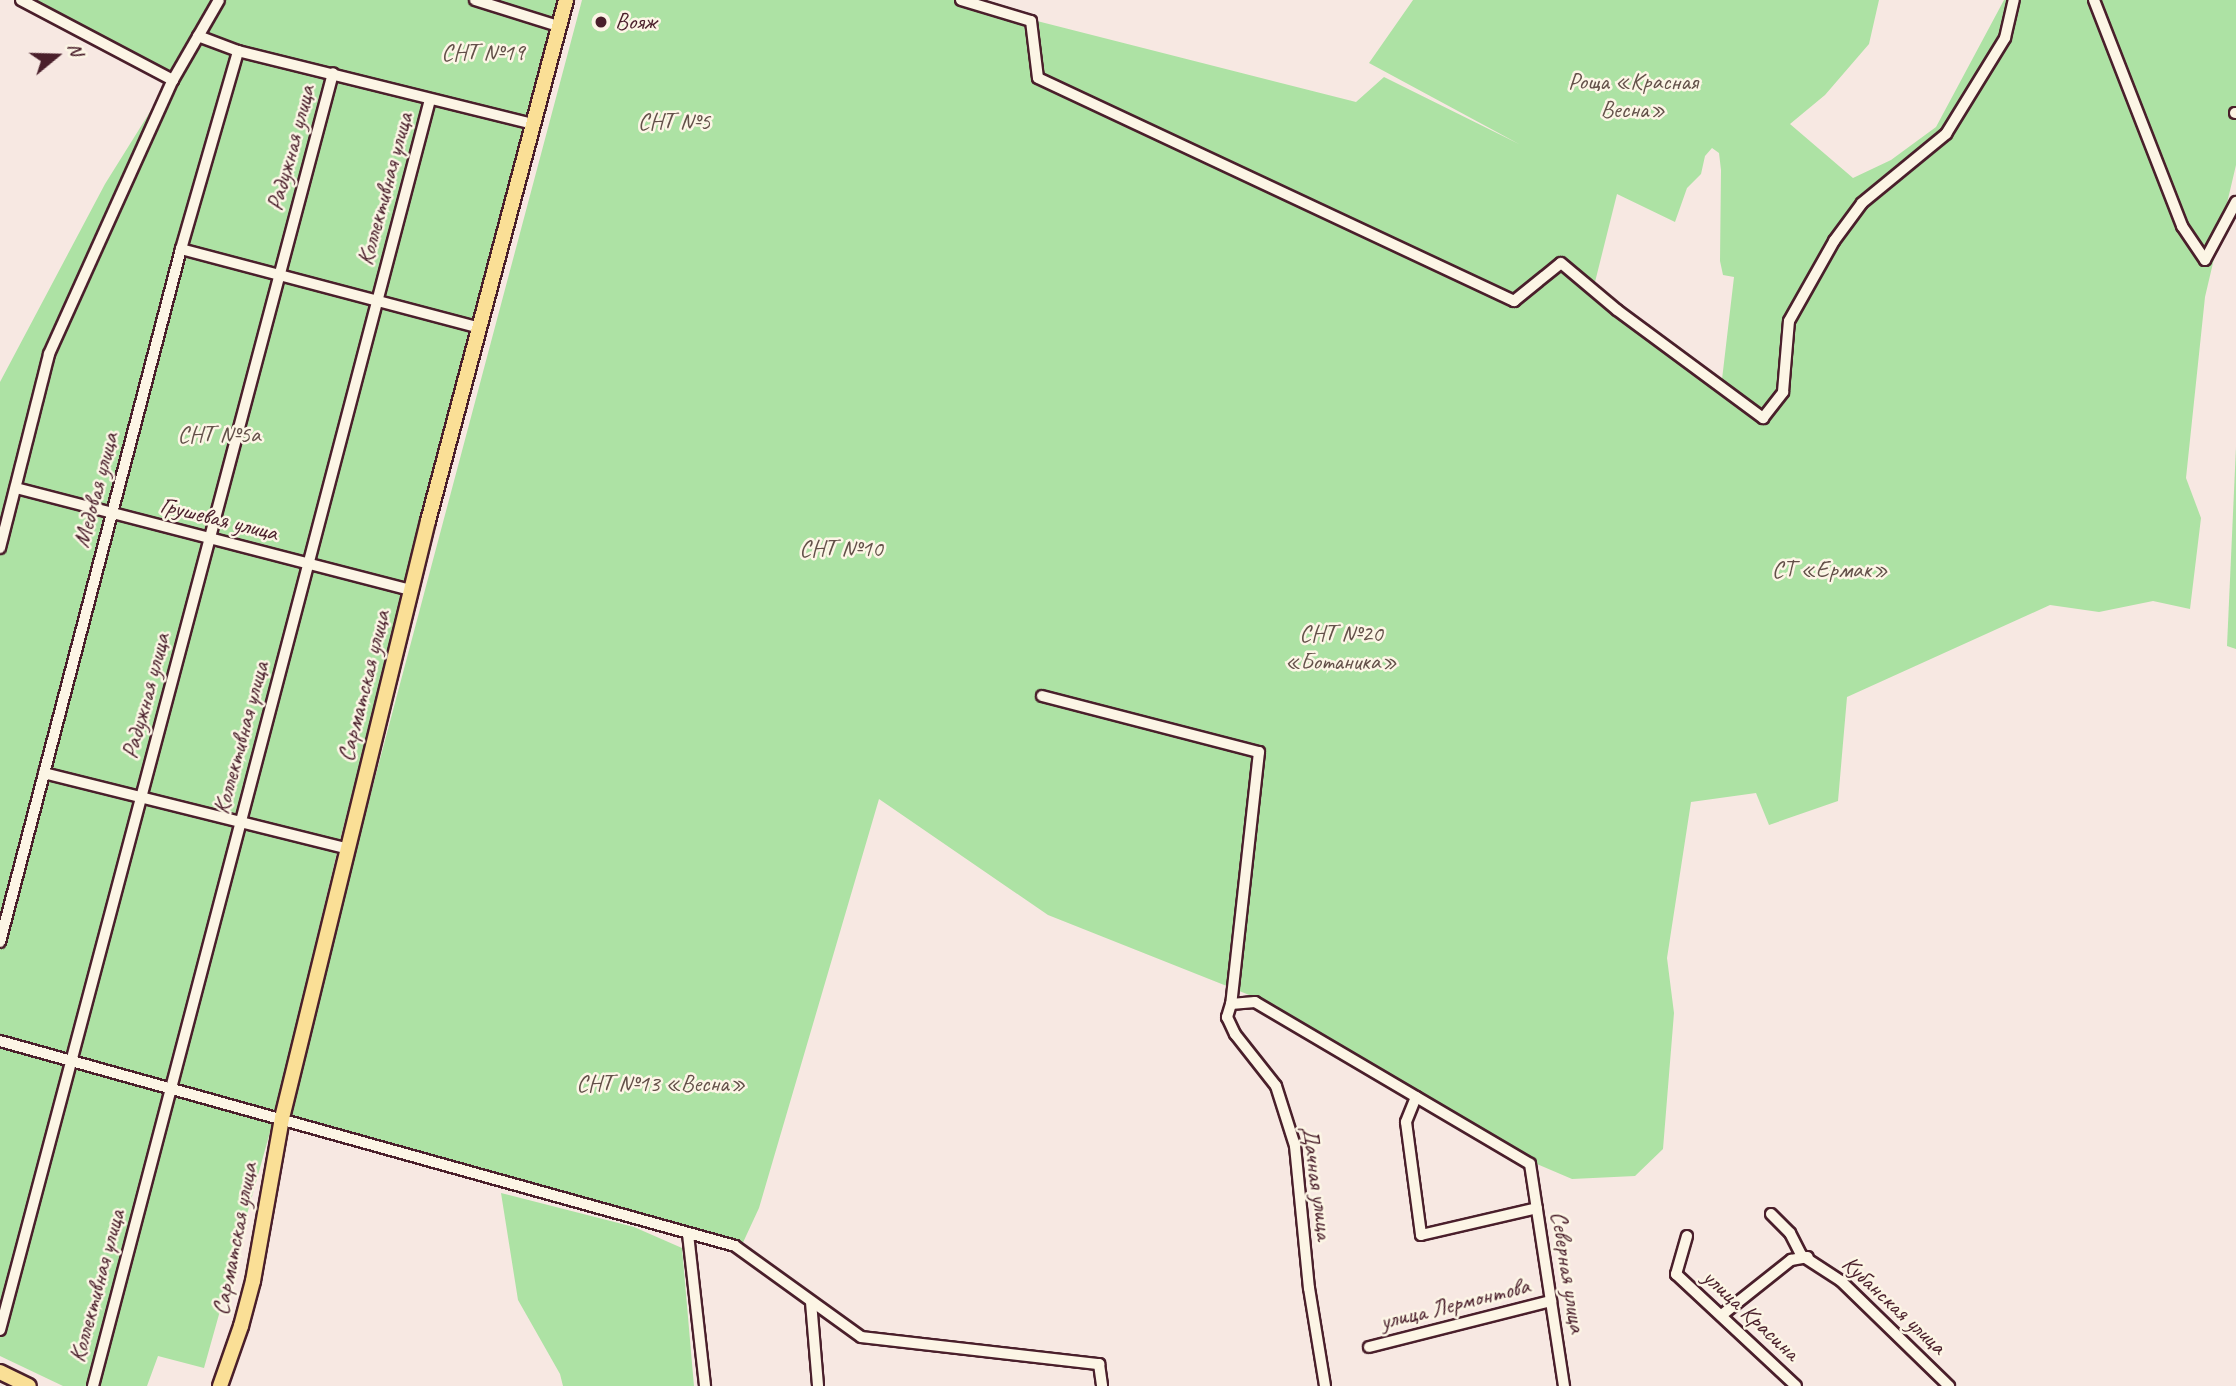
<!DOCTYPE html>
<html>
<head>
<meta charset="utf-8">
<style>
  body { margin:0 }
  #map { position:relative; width:2236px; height:1386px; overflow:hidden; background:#f7e8e2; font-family:Caveat,sans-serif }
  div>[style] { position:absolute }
  .green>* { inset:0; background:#ade2a4 }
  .roads { filter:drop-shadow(2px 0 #4a1f2b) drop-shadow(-2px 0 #4a1f2b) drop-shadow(0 2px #4a1f2b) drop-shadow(0 -2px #4a1f2b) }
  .minor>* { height:10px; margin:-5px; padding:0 5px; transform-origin:5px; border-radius:5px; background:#fcf5e5 }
  .major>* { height:14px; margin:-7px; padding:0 7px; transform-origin:7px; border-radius:7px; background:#fadf96 }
  .dots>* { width:19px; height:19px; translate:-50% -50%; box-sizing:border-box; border:4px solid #fcf5e5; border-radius:50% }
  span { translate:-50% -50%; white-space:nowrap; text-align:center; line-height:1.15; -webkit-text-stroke:5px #fcf5e5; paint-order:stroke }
  .poi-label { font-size:24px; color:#4a1f2b }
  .left { translate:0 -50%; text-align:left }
  .park-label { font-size:24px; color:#635049 }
  .street-label { font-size:24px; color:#4a1f2b }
  .north { position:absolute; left:21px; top:21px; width:70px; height:70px; -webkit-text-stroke:5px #fcf5e5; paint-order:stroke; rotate:71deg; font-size:19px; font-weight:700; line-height:28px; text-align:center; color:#4a1f2b }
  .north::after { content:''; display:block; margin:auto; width:24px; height:32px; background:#4a1f2b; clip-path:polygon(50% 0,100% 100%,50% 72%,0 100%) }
</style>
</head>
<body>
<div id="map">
  <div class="green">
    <i style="clip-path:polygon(33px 0,557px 0,339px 844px,272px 1125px,204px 1368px,158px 1356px,147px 1386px,63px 1386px,0 1356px,0 382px,105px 184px,173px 75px)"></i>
    <i style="clip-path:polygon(evenodd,582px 0,969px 0,1037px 21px,1356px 102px,1384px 77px,1519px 144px,1369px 63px,1413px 0,1879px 0,1869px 44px,1825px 95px,1790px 124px,1853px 178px,1891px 160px,1936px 127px,2004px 0,2236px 0,2236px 165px,2205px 297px,2186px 478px,2201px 518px,2190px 609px,2153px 601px,2099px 612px,2050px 605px,1847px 697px,1838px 801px,1769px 825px,1756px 793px,1691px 802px,1667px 958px,1674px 1013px,1663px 1149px,1635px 1176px,1572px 1179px,1523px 1158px,1302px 1034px,1277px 1006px,1048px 915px,879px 799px,759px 1208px,740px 1249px,291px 1121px,330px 947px,582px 0,1712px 148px,1719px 153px,1721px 170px,1720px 261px,1723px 275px,1734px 277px,1721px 388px,1591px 298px,1617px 194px,1675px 222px,1687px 188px,1701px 174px,1705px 156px,1712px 148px)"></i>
    <i style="clip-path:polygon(2236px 447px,2236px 649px,2227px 646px)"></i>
    <i style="clip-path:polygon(501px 1193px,634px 1227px,682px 1248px,694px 1386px,563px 1386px,560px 1374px,518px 1300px)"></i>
  </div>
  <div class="roads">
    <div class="minor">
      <i style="left:21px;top:0;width:172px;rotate:27.8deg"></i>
      <i style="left:475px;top:0;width:87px;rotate:17.4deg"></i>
      <i style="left:961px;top:0;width:73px;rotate:16.7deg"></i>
      <i style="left:1031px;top:21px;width:57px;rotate:83deg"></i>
      <i style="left:1038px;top:78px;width:526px;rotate:25.1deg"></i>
      <i style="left:1514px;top:301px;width:60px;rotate:-39deg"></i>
      <i style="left:1561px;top:263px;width:73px;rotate:40deg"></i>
      <i style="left:1617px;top:310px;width:182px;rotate:36.5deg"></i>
      <i style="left:1763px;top:418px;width:33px;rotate:-52deg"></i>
      <i style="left:1783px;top:392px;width:71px;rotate:-85.2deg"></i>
      <i style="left:1789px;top:321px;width:92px;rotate:-60.6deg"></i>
      <i style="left:1834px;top:241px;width:47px;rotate:-53.6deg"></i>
      <i style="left:1862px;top:203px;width:109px;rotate:-39.4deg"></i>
      <i style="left:1946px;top:134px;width:113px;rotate:-58.4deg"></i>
      <i style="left:2005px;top:38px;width:39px;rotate:-77deg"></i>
      <i style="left:2094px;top:0;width:243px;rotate:68.7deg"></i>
      <i style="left:2182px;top:226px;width:41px;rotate:55.9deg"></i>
      <i style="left:2205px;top:260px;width:66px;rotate:-61.9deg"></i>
      <i style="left:198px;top:36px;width:43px;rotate:20.6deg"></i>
      <i style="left:238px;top:51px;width:303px;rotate:13.9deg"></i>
      <i style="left:2235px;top:113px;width:1px"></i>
      <i style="left:181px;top:249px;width:308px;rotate:14.8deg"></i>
      <i style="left:16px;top:488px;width:408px;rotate:14.5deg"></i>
      <i style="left:0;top:548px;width:200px;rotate:-75.8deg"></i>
      <i style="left:49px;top:354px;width:301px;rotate:-65.7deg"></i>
      <i style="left:173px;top:80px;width:92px;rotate:-60.1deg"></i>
      <i style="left:1042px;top:696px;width:224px;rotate:14.5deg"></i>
      <i style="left:1259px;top:752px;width:254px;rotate:96.3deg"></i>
      <i style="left:1231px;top:1004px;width:14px;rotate:107deg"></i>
      <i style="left:1227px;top:1017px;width:19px;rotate:65deg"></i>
      <i style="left:1235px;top:1034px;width:66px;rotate:51.7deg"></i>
      <i style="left:1276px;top:1086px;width:63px;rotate:72.4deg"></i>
      <i style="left:1295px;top:1146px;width:143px;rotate:84.4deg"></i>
      <i style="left:1309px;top:1288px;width:99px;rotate:80.7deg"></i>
      <i style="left:44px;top:773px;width:313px;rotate:14deg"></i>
      <i style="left:0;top:942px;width:716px;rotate:-75.36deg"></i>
      <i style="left:181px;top:249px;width:206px;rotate:-73.9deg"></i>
      <i style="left:1231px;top:1004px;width:24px;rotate:-5deg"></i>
      <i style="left:1255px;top:1002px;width:319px;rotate:30.5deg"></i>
      <i style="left:1530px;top:1164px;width:225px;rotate:81.3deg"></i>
      <i style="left:0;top:1041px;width:763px;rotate:15.58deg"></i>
      <i style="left:735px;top:1246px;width:155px;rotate:35.8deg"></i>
      <i style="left:861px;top:1337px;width:240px;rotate:6.5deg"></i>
      <i style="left:1099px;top:1364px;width:22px;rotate:82deg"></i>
      <i style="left:1416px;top:1097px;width:27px;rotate:112deg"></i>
      <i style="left:1406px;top:1122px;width:114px;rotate:82.4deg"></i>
      <i style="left:1421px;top:1235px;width:119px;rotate:-13.1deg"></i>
      <i style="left:1771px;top:1214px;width:27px;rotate:45deg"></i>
      <i style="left:1790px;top:1233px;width:25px;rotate:63deg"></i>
      <i style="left:1801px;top:1255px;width:48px;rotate:33deg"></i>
      <i style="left:1841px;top:1281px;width:151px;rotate:44.2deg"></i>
      <i style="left:688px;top:1234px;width:153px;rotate:83.6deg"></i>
      <i style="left:1687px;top:1236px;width:40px;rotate:106deg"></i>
      <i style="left:1676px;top:1274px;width:164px;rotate:43deg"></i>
      <i style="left:811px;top:1302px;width:84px;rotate:85.2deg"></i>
      <i style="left:1723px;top:1314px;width:87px;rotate:-38.5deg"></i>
      <i style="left:1791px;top:1260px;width:17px;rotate:-10deg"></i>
      <i style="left:0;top:1330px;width:1300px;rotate:-75.16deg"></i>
      <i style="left:1369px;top:1347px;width:188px;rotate:-14.2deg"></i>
      <i style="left:93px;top:1386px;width:1329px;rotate:-75.32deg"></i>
    </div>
    <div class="major">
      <i style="left:0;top:1372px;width:32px;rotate:26deg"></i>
      <i style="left:220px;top:1386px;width:64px;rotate:-70.7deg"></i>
      <i style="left:241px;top:1326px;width:47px;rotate:-75.1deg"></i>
      <i style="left:253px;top:1281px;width:166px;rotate:-79.9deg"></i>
      <i style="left:282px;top:1118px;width:615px;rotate:-76.26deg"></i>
      <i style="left:428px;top:521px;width:539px;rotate:-75.16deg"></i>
    </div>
  </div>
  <div class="dots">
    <i style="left:601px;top:22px;background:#4a1f2b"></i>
  </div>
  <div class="poi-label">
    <span class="left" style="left:615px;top:22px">Вояж</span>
  </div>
  <div class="park-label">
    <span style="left:483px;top:53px">СНТ №19</span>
    <span style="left:1633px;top:96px">Роща «Красная<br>Весна»</span>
    <span style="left:674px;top:122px">СНТ №5</span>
    <span style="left:219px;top:435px">СНТ №5а</span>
    <span style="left:841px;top:549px">СНТ №10</span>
    <span style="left:1830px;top:570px">СТ «Ермак»</span>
    <span style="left:1341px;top:648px">СНТ №20<br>«Ботаника»</span>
    <span style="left:661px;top:1084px">СНТ №13 «Весна»</span>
  </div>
  <div class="street-label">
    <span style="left:291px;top:148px;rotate:-75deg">Радужная улица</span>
    <span style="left:385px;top:189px;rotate:-75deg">Коллективная улица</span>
    <span style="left:96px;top:490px;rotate:-75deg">Медовая улица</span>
    <span style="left:219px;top:519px;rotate:14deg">Грушевая улица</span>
    <span style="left:364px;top:686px;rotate:-76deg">Сарматская улица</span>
    <span style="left:146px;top:696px;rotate:-75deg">Радужная улица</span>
    <span style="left:241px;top:738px;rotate:-75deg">Коллективная улица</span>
    <span style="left:1317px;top:1183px;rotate:82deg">Дачная улица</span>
    <span style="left:235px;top:1239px;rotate:-79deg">Сарматская улица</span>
    <span style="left:1568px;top:1272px;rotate:81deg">Северная улица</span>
    <span style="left:97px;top:1286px;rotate:-75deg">Коллективная улица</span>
    <span style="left:1455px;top:1304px;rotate:-14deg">улица Лермонтова</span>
    <span style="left:1894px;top:1305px;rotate:43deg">Кубанская улица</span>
    <span style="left:1751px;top:1315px;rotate:43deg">улица Красина</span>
  </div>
  <div class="north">N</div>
</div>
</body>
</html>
